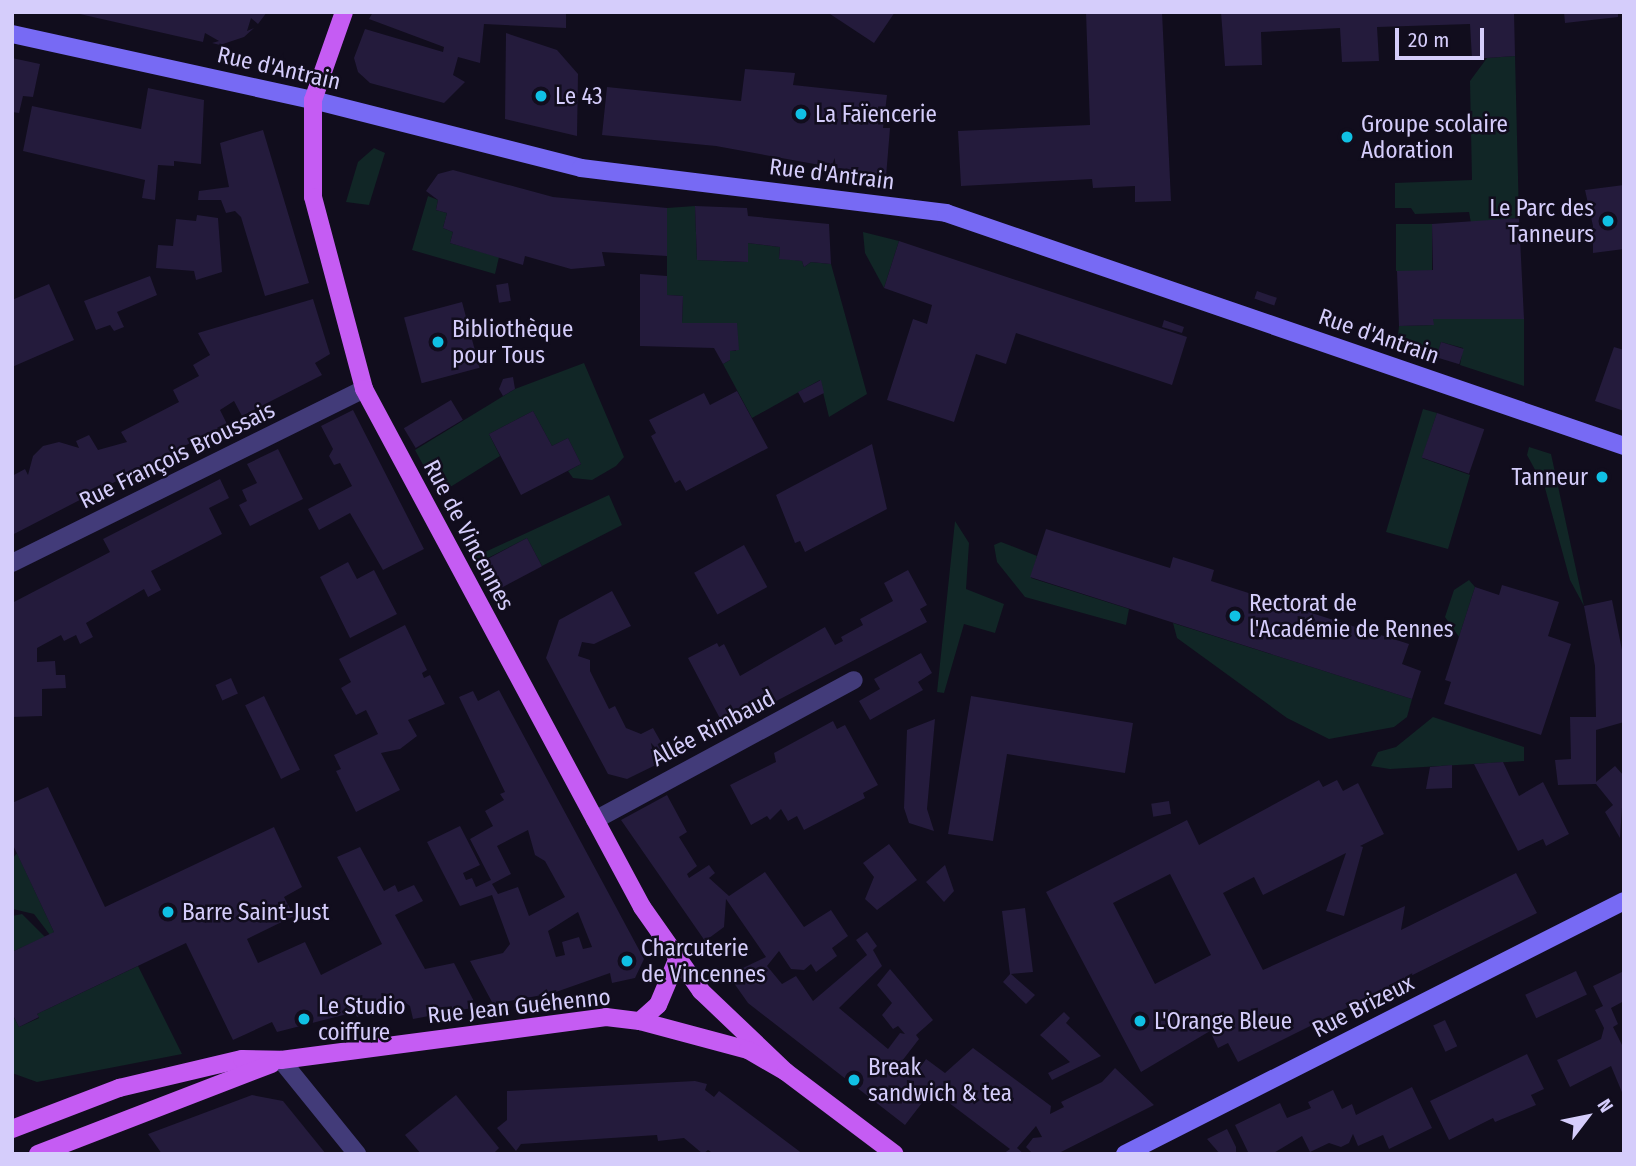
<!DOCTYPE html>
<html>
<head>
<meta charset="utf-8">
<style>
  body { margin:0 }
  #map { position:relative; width:1636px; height:1166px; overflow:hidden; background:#110d1d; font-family:"Fira Sans Condensed",sans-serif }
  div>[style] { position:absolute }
  .green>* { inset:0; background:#112626; transform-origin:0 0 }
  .building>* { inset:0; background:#241b3c; transform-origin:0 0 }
  .street>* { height:18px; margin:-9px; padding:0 9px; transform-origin:9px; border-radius:9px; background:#423b79 }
  .secondary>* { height:18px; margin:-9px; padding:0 9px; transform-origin:9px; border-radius:9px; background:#776af4 }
  .primary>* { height:18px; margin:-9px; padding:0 9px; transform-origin:9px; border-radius:9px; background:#c55cf3 }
  .dots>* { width:19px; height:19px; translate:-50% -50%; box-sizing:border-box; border:4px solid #110d1d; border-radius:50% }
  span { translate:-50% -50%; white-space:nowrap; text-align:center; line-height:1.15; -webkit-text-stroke:5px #110d1d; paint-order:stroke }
  .street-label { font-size:23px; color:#d5cdfb }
  .poi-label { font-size:23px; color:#d5cdfb }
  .left { translate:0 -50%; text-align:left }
  .right { translate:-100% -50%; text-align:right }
  .frame { position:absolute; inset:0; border:14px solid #d5cdfb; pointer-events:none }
  .north { position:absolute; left:1552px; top:1082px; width:70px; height:70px; -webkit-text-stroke:5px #110d1d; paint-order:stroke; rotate:58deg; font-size:19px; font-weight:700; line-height:28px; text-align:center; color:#d5cdfb }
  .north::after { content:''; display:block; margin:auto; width:24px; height:32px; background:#d5cdfb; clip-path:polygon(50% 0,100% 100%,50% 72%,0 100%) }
  .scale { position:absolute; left:1395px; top:28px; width:89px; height:32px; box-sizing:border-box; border:4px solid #d5cdfb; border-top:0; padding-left:9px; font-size:21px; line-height:24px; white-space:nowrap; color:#d5cdfb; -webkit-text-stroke:5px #110d1d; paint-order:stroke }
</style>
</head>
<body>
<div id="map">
  <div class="green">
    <i style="clip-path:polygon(1515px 56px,1519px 218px,1471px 223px,1469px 212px,1415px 214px,1411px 208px,1395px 208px,1395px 183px,1472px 180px,1470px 81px,1487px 58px)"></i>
    <i style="clip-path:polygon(374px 148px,385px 153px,369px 205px,346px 202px,358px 162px)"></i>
    <i style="clip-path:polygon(428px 196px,438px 200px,436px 210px,447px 213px,443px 228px,453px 232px,450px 243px,499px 257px,495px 274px,412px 250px)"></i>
    <i style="clip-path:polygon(695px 206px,697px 260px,747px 262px,748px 243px,780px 247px,779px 258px,802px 261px,804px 267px,811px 262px,831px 264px,867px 394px,829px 417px,820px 380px,752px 418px,723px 364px,730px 360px,730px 351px,736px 351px,737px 323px,682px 323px,683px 296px,667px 295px,667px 208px)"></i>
    <i style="left:1396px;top:224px;width:36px;height:47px"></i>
    <i style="clip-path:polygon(863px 232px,899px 241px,884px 288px,865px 253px)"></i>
    <i style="clip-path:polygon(1433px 319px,1524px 319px,1524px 386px,1460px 365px,1463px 348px,1441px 342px,1437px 358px,1397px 345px,1399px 326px,1433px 325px)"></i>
    <i style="clip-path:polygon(584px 363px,624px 457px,616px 466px,592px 480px,573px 478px,568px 471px,581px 464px,568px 438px,552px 446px,533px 411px,489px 434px,500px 456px,439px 494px,415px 450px,515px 389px)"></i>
    <i style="clip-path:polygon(1423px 409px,1437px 413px,1422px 458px,1470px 475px,1448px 549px,1386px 532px)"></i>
    <i style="clip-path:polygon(1529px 447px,1551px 454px,1584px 606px,1570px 580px,1545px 488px,1527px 455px)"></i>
    <i style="clip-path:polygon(609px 495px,622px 525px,542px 566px,527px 538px,476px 564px,472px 558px)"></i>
    <i style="clip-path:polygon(955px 521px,969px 543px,966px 589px,1004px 604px,995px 633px,964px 624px,944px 693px,937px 692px)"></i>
    <i style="clip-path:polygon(1001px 542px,1037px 556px,1031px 578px,1129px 609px,1126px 625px,1025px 597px,997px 562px,994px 545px)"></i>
    <i style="clip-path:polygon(1469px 580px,1475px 587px,1459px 637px,1445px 617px,1454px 590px)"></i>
    <i style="clip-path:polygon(1173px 623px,1412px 699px,1407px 717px,1394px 727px,1329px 739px,1287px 718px,1177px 638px)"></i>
    <i style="clip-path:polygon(1433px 717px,1524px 747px,1524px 761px,1390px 769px,1371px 766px,1378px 752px,1396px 747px)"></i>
    <i style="clip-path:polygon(17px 853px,54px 932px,50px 935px,34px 914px,13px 909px,12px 859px)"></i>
    <i style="clip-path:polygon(22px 914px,45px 937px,12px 952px,12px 916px)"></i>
    <i style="clip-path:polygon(138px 966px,182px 1054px,37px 1082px,12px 1073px,12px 1014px,19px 1027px,39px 1018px,37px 1014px)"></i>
  </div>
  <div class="building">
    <i style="clip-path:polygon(71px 12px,267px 12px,258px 24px,251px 18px,247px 31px,254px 28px,244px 37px,220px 45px,212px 43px,219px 41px,205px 33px,203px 42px)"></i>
    <i style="clip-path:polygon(373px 12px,566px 12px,566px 28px,484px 24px,480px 63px,458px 57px,453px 75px,465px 82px,444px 103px,370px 83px,358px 72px,354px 58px,365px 29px,443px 52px,444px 47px,369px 19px)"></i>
    <i style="clip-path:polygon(827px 12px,895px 12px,874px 43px)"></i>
    <i style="clip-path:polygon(1086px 12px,1162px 12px,1171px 201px,1135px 202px,1135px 186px,1093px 188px,1092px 179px,961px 186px,958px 131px,1090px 125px)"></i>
    <i style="clip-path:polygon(1221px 12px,1514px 12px,1515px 56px,1472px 59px,1470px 24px,1377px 27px,1379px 61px,1342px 62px,1340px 28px,1261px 32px,1262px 65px,1225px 66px)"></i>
    <i style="clip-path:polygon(1564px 12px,1618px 12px,1618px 17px,1565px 23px)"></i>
    <i style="clip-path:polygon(506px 33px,557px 50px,578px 74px,577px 136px,505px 119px)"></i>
    <i style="clip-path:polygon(12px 58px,40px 64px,33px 97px,23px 96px,19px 113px,12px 112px)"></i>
    <i style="clip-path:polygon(745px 69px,795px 73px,793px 85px,887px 95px,883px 128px,890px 128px,886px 177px,716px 146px,602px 135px,607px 87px,741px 101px)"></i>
    <i style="clip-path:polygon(148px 88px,204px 100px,201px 164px,174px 161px,174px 166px,158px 165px,155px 200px,142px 198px,145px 180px,23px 151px,32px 106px,141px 129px)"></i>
    <i style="clip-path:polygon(263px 130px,309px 283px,265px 296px,241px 217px,235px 211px,226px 213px,221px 200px,198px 200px,199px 191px,229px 187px,220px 143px)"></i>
    <i style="clip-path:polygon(453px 170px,553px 197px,667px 208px,667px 256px,602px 252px,605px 266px,571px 269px,525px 256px,523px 265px,450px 243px,453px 232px,443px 228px,447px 213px,436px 210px,438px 200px,426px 191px,438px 174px)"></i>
    <i style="clip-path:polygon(1624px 185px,1624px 249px,1593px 253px,1593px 226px,1585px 190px)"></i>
    <i style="clip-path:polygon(695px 206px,747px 208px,748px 216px,829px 224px,831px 264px,811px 262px,804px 267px,802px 261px,779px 259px,780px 247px,748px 243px,748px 262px,697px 260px)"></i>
    <i style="clip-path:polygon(197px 215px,218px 218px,222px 272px,196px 280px,194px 271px,156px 268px,158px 245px,173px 246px,176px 219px,196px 221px)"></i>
    <i style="clip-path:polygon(1519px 218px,1524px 319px,1433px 319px,1434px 325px,1399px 326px,1397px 271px,1433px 270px,1432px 224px)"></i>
    <i style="clip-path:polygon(899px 241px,1187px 337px,1172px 385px,1016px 333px,1006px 364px,976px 354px,954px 422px,887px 400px,913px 319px,927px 324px,932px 305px,884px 288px)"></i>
    <i style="clip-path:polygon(640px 274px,667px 276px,667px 295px,683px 296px,682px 323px,737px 323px,739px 350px,730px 351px,730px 360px,723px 364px,714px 348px,640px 346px)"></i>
    <i style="clip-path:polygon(150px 276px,157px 295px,117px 312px,124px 327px,114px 331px,110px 325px,96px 330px,84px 301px)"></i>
    <i style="left:508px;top:283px;width:18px;height:12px;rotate:81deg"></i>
    <i style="clip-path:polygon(49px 284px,74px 340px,12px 367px,12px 300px)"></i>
    <i style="left:1257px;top:291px;width:21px;height:8px;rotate:19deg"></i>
    <i style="clip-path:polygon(313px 299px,330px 354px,315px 363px,322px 375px,242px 416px,234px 401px,220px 410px,227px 424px,12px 535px,12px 476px,25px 469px,28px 475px,33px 456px,43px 446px,59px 442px,79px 448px,76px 441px,89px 435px,98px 450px,127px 442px,121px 432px,179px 402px,173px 390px,199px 376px,193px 365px,210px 355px,198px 333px)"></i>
    <i style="left:462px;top:302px;width:68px;height:60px;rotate:75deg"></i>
    <i style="clip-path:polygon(1164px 320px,1184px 327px,1182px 333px,1162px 327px)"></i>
    <i style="left:1441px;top:342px;width:24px;height:16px;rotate:17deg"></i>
    <i style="clip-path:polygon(1614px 347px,1624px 350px,1624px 411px,1595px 401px)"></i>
    <i style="clip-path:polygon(513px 377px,515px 389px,503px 396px,499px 389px,503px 379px)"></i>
    <i style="clip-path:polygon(821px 380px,824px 393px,804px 403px,798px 392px)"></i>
    <i style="clip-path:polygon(737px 391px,768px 448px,686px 491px,680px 480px,675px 483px,651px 436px,656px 433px,649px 420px,704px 393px,710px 405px)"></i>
    <i style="left:451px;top:400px;width:23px;height:55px;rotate:59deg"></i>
    <i style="clip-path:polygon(353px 410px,424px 549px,383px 570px,350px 513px,319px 530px,308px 509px,352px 486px,340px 463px,334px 465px,329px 456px,333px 449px,321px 426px)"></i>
    <i style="clip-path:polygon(533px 411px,552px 446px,568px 438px,581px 464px,521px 495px,489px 434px)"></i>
    <i style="left:1437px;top:413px;width:50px;height:47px;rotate:19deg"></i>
    <i style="clip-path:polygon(872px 444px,887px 509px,805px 552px,800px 541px,795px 543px,776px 495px)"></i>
    <i style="clip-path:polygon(278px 449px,303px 499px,250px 526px,239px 505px,247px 501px,242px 490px,257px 483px,247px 464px)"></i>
    <i style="left:1597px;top:469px;width:15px;height:12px;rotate:20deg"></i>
    <i style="clip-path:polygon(220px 479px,229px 498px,209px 508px,222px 534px,151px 571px,161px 590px,148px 597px,144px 589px,86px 623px,93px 637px,80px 644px,76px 635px,64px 641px,61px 635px,37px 648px,37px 662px,55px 661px,56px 675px,65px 675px,66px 688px,42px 689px,42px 716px,12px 717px,12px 603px,110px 552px,103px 539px)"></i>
    <i style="clip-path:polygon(1046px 529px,1170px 568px,1173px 557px,1214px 570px,1211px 581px,1409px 644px,1402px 664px,1421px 671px,1412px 699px,1030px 577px)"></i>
    <i style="left:527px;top:538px;width:32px;height:57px;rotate:62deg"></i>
    <i style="left:744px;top:545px;width:48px;height:57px;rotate:61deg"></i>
    <i style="clip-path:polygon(348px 562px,357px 579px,374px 570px,397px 614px,350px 638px,320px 577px)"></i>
    <i style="clip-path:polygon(908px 570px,927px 605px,920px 609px,927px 622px,725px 728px,688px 658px,717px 643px,719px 647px,724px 644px,740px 676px,825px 627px,835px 645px,843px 641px,841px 637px,863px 625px,860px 619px,893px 601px,884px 583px)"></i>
    <i style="clip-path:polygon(1502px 585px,1559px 602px,1548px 636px,1571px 644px,1541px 735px,1444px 704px,1451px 682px,1445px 680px,1475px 587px,1499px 595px)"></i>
    <i style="clip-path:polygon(612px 591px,631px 626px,594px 644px,582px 642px,578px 656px,590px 660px,590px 671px,609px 709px,615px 706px,626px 728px,641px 734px,653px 728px,670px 758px,627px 779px,608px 774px,546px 658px,559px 620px)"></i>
    <i style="clip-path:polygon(1612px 600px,1624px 660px,1624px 722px,1596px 730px,1596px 782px,1615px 766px,1624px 776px,1620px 838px,1605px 812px,1613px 805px,1596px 784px,1558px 785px,1555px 760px,1571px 759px,1570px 717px,1596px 717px,1595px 666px,1584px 606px)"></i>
    <i style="clip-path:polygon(405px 625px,427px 670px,422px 673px,424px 678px,430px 675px,445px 704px,408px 720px,417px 736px,400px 749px,381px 753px,400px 790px,356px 812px,336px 771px,341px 769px,334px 755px,378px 734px,366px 710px,356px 715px,341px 688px,351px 682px,339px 659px)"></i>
    <i style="clip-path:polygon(921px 653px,932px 673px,918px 682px,923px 690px,870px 720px,859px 701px,880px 689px,874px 679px)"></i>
    <i style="left:231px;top:678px;width:17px;height:17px;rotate:66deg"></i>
    <i style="clip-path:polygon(evenodd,499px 690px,644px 959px,635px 978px,612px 983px,610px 973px,553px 993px,493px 1004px,470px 961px,503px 953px,510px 944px,492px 895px,460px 906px,427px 842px,460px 826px,480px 865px,463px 873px,466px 880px,472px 878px,476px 887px,491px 880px,470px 839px,493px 826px,485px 811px,504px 800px,500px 794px,505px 792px,459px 697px,473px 691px,478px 701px,499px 690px,528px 830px,535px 855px,545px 861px,565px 897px,529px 916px,518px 887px,498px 894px,492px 884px,511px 874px,497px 846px,528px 830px,499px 690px,578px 912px,592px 947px,583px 949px,579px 937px,562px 942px,565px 955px,556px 957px,548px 931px,578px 912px)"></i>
    <i style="left:264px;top:696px;width:82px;height:21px;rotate:64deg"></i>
    <i style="clip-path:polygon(971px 696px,1133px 723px,1125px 773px,1007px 754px,993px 841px,948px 834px)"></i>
    <i style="clip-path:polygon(935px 719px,927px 809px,934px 831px,909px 823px,904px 808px,907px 730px)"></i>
    <i style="clip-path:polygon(833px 721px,837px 729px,845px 725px,878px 785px,863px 793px,865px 798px,804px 830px,797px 816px,788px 821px,781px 809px,770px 820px,767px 816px,751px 825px,730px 785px,776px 762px,774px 753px)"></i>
    <i style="clip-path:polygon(1503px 762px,1519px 796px,1543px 782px,1569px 834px,1546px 846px,1543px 839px,1518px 851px,1474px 764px)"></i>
    <i style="clip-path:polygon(1452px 765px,1452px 788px,1426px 789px,1430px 767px)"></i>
    <i style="clip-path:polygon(evenodd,1319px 780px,1323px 787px,1337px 780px,1343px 791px,1358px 783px,1384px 834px,1360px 846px,1363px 847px,1344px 916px,1326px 911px,1346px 853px,1263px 895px,1254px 877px,1223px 893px,1263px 970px,1405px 906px,1401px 930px,1516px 873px,1537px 913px,1238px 1062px,1228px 1043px,1218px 1048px,1210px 1031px,1141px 1072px,1046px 892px,1187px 820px,1199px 845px,1319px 780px,1170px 874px,1211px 955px,1155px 984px,1113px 903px,1170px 874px)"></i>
    <i style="clip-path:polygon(48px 787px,105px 907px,274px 827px,302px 887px,284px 897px,294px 916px,247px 939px,258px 963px,305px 942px,321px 975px,382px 944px,337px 857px,360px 847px,384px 891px,395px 885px,398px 892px,414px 885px,423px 901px,395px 915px,425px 969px,454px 963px,477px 1007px,413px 1019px,410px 1006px,403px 1001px,373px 1015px,371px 1010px,357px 1017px,355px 1012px,277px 1032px,272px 1022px,233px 1040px,186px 943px,37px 1014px,39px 1017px,19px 1027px,12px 1013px,12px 952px,54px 932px,12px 843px,12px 803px)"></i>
    <i style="clip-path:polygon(667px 795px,687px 832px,679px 837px,697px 866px,687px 874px,689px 878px,709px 865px,715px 873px,709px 878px,729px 896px,765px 872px,804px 927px,831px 910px,848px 936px,832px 948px,837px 956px,816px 972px,811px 964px,804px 970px,791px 969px,779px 951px,767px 966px,782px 984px,796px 976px,813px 1001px,867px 955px,856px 940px,867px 932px,877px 946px,873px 950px,882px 966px,839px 1008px,888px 1049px,900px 1033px,905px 1034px,898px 1026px,893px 1029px,882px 1015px,892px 1003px,877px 985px,890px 969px,933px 1020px,916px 1035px,919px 1039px,902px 1061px,915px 1073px,926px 1059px,945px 1073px,973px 1048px,1051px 1106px,1050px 1114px,1064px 1107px,1061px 1102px,1102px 1082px,1115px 1068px,1154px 1105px,1057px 1154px,1033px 1154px,1026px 1147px,1033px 1138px,1042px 1137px,1036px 1126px,1017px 1148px,1024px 1154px,1003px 1154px,1010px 1149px,932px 1090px,905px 1125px,748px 1003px,736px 986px,728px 975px,766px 957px,726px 899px,724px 927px,705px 941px,621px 820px)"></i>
    <i style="left:1169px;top:801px;width:13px;height:18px;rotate:81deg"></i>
    <i style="clip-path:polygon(889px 844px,917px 880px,877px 910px,865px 899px,874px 877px,863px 863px)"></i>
    <i style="clip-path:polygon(945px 865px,954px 891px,944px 902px,926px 882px)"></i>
    <i style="clip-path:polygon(1025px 908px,1033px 972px,1011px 974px,1035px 995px,1026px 1004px,1003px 982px,1010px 974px,1002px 911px)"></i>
    <i style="left:1576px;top:971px;width:26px;height:56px;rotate:65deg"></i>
    <i style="clip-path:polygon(1624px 971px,1624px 1001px,1611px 1008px,1618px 1024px,1613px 1027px,1624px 1049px,1624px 1097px,1611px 1066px,1570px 1087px,1557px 1060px,1601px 1039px,1604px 1028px,1595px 1010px,1603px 1006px,1593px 986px)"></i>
    <i style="clip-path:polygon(1064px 1012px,1070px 1018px,1066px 1023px,1101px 1056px,1052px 1080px,1048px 1073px,1070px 1062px,1040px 1035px)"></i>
    <i style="left:1445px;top:1020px;width:29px;height:13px;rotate:65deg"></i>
    <i style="clip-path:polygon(1527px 1054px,1544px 1089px,1531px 1095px,1536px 1105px,1495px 1122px,1493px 1118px,1449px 1140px,1430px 1101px)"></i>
    <i style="clip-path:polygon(695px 1081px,707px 1084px,705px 1090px,714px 1097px,719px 1091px,803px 1154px,714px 1154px,708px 1150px,703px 1154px,684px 1138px,658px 1141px,657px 1135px,521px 1144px,516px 1151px,497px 1128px,507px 1120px,507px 1091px)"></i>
    <i style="clip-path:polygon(1412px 1087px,1432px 1128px,1389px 1149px,1383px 1135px,1358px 1146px,1353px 1134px,1349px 1143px,1341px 1147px,1329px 1143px,1310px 1152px,1302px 1136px,1272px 1154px,1249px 1154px,1235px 1125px,1280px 1103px,1287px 1118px,1311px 1108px,1308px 1102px,1333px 1090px,1342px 1109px,1352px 1104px,1356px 1115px)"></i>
    <i style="clip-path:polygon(252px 1095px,283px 1101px,326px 1154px,162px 1154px,148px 1134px)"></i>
    <i style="clip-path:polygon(456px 1095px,499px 1148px,493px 1154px,421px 1154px,405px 1135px)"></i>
    <i style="clip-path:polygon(1227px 1129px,1236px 1147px,1236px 1154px,1220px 1154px,1207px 1139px)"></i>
  </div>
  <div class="street">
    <i style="left:12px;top:563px;width:393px;rotate:-26.3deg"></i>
    <i style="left:595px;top:820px;width:294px;rotate:-28.4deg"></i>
    <i style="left:281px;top:1060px;width:121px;rotate:51deg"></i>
  </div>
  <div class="secondary">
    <i style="left:12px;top:34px;width:308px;rotate:12.4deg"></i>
    <i style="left:313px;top:100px;width:276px;rotate:14.2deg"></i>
    <i style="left:581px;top:168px;width:368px;rotate:7deg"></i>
    <i style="left:946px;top:213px;width:717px;rotate:18.97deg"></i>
    <i style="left:1125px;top:1154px;width:559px;rotate:-26.89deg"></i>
  </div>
  <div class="primary">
    <i style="left:344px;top:12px;width:93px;rotate:109.4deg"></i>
    <i style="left:313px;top:100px;width:97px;rotate:90deg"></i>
    <i style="left:313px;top:197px;width:199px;rotate:75.1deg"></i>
    <i style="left:364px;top:389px;width:588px;rotate:61.78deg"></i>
    <i style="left:642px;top:907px;width:103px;rotate:54.9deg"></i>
    <i style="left:701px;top:991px;width:117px;rotate:43.6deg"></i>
    <i style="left:640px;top:1021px;width:24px;rotate:-42deg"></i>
    <i style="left:658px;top:1005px;width:49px;rotate:-67.1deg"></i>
    <i style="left:12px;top:1129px;width:115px;rotate:-21deg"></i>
    <i style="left:119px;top:1088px;width:126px;rotate:-13.3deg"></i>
    <i style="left:242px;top:1059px;width:39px;rotate:1deg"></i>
    <i style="left:281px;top:1060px;width:328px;rotate:-7.5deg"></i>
    <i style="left:606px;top:1017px;width:34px;rotate:7deg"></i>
    <i style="left:640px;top:1021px;width:112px;rotate:15deg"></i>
    <i style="left:748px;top:1050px;width:44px;rotate:30.1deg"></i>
    <i style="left:786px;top:1072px;width:136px;rotate:37deg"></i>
    <i style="left:38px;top:1154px;width:250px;rotate:-21.1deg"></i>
  </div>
  <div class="dots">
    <i style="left:541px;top:96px;background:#10c0e4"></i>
    <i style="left:801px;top:114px;background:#10c0e4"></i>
    <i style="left:1347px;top:137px;background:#10c0e4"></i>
    <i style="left:1608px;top:221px;background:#10c0e4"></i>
    <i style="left:438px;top:342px;background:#10c0e4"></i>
    <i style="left:1602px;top:477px;background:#10c0e4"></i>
    <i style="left:1235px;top:616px;background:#10c0e4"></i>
    <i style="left:168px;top:912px;background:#10c0e4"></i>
    <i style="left:627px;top:961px;background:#10c0e4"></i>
    <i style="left:304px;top:1019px;background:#10c0e4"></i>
    <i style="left:1140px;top:1021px;background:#10c0e4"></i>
    <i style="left:854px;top:1080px;background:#10c0e4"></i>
  </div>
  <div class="street-label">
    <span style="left:279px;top:68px;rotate:13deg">Rue d'Antrain</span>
    <span style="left:832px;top:174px;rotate:7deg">Rue d'Antrain</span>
    <span style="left:1379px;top:336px;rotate:19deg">Rue d'Antrain</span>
    <span style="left:177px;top:455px;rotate:-26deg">Rue François Broussais</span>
    <span style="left:469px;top:535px;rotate:62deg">Rue de Vincennes</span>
    <span style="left:713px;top:728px;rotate:-28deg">Allée Rimbaud</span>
    <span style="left:519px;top:1006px;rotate:-6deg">Rue Jean Guéhenno</span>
    <span style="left:1363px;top:1006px;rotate:-27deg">Rue Brizeux</span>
  </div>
  <div class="poi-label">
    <span class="left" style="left:555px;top:96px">Le 43</span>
    <span class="left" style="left:815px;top:114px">La Faïencerie</span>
    <span class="left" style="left:1361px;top:137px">Groupe scolaire<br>Adoration</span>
    <span class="right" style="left:1594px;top:221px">Le Parc des<br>Tanneurs</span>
    <span class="left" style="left:452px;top:342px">Bibliothèque<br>pour Tous</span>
    <span class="right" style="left:1588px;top:477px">Tanneur</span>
    <span class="left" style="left:1249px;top:616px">Rectorat de<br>l'Académie de Rennes</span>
    <span class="left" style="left:182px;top:912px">Barre Saint-Just</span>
    <span class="left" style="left:641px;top:961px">Charcuterie<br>de Vincennes</span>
    <span class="left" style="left:318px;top:1019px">Le Studio<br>coiffure</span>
    <span class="left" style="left:1154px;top:1021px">L'Orange Bleue</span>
    <span class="left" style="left:868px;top:1080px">Break<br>sandwich &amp; tea</span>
  </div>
  <div class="frame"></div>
  <div class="north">N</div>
  <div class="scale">20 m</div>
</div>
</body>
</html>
